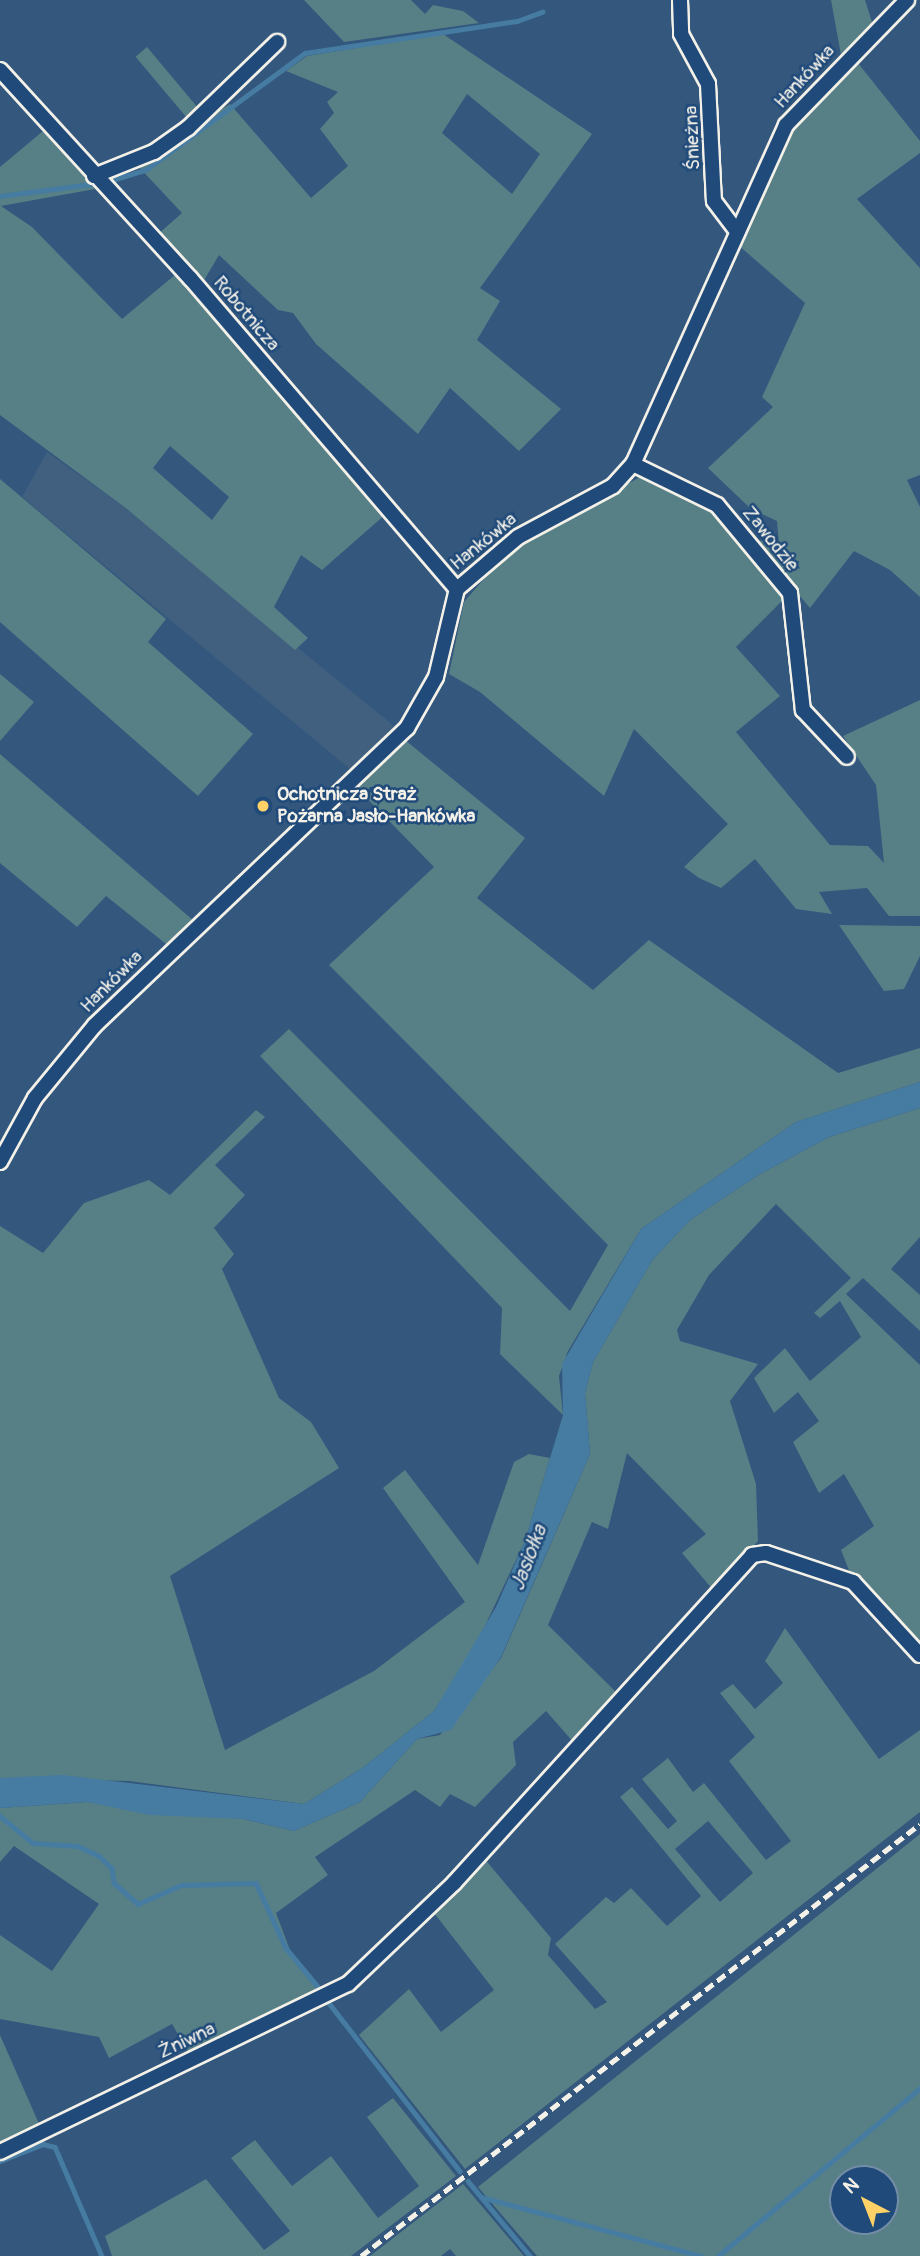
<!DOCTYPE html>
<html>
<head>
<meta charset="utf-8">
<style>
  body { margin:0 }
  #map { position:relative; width:920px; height:2256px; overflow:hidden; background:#33577d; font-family:Pangolin,sans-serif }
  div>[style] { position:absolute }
  .built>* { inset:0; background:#41607f }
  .green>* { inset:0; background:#577f86; transform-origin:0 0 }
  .water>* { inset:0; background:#467ca2 }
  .stream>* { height:4.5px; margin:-2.25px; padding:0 2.25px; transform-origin:2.25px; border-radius:2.25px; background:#467ca2 }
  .roads { filter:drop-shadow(2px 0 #f4f1e8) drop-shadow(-2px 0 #f4f1e8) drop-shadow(0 2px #f4f1e8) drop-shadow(0 -2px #f4f1e8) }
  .street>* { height:14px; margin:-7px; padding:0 7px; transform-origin:7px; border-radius:7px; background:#1f4a7a }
  .rail>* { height:4.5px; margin-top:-2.25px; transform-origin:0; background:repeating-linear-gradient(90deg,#f4f1e8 0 10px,transparent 0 15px) }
  .dots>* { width:19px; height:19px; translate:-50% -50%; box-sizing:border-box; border:4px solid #1f4a7a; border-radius:50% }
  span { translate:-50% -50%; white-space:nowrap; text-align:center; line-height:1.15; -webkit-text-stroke:5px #1f4a7a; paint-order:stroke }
  .street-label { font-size:19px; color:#f4f1e8 }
  .poi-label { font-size:19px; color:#f4f1e8; font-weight:700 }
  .left { translate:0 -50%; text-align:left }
  .water-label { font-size:21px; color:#dadfde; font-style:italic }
  .north { position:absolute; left:829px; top:2165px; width:70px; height:70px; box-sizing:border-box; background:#1f4a7a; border:2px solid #748da6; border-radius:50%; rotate:318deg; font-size:19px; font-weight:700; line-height:28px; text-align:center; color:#f4f1e8 }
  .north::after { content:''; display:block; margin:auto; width:24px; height:32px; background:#ffd166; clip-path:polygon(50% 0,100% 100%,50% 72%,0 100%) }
</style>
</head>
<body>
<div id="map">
  <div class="built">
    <i style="clip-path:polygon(47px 452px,127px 509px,394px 726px,351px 770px,22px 497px)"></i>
  </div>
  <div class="green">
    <i style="clip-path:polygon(304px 0,411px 0,425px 14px,433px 5px,463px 11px,479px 23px,344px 42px)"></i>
    <i style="clip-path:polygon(831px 0,865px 0,873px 25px,841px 55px)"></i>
    <i style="clip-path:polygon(evenodd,443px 34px,592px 134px,480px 288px,500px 301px,477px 340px,561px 409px,519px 451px,450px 388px,418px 434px,316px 344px,293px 313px,278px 310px,219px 255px,203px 282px,157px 235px,182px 213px,136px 164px,230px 104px,311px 198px,348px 166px,320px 129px,334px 113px,327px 102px,338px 92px,286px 71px,307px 56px,443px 34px,467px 94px,540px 154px,512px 194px,442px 133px,467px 94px)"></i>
    <i style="left:147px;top:47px;width:87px;height:15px;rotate:50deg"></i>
    <i style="clip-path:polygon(854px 58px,920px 141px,920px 153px,857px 199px,920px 268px,920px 475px,907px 480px,920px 507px,920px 597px,890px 570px,854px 551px,810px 608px,751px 539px,779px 544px,777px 521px,751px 509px,708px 468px,773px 407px,762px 397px,805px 303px,737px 244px,789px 131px)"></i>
    <i style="clip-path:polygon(evenodd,43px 131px,95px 189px,1px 206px,32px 227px,122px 319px,176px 274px,387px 513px,322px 570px,301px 555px,274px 607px,308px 638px,295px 650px,127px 509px,0 415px,0 167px,43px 131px,170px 446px,229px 497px,212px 520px,153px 468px,170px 446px)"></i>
    <i style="clip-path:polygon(644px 475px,714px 508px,785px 598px,736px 647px,780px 696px,736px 732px,830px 845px,868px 846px,884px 863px,876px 785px,843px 736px,920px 700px,920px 916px,889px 916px,867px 888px,819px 892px,832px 914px,796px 909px,755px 859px,721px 888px,699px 878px,684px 867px,728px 824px,634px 729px,604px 796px,480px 692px,449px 674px,464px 602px,496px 565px,529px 537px)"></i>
    <i style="clip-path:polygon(0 479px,166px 619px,148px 642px,253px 734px,198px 796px,0 622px)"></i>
    <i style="clip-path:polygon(0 674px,34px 702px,0 741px)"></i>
    <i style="clip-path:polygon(405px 740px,525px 838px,477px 898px,593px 990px,649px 940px,838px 1073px,920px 1048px,920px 1082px,796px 1122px,641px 1229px,568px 1351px,559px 1376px,563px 1415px,500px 1354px,502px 1308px,260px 1056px,289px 1029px,570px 1311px,608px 1245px,329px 965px,434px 867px,352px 783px)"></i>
    <i style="clip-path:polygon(0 754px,194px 921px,166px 944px,106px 896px,77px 927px,0 863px)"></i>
    <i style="clip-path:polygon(839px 925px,920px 926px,920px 956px,904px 989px,884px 991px)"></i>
    <i style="clip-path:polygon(920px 1108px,920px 1237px,891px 1269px,920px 1295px,920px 1331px,863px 1278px,846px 1294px,920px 1365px,920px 1645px,852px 1578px,841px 1550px,874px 1526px,844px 1474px,819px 1493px,793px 1442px,819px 1421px,798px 1392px,774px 1413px,754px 1378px,785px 1348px,810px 1381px,861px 1337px,840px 1301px,820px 1318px,814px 1313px,851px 1278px,776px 1204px,709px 1275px,677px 1330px,680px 1341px,758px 1364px,730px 1401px,756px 1484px,758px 1541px,713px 1590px,682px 1553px,706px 1534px,627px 1453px,608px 1529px,592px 1522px,548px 1625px,618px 1694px,575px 1744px,546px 1711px,513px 1742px,516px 1765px,475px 1807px,450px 1794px,440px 1807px,415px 1790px,315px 1857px,328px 1875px,276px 1913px,290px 1950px,322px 1988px,190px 2055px,172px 2024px,109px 2058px,99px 2037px,0 2019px,0 1935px,52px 1971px,99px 1904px,14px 1846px,0 1862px,0 1808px,87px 1802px,244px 1819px,294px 1831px,360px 1802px,417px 1739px,440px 1735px,501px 1658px,590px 1454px,585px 1393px,593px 1362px,653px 1259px,690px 1220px,760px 1174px,829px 1137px)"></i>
    <i style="clip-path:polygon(256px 1110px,265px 1117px,215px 1165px,245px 1195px,214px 1228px,234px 1254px,222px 1269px,279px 1398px,311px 1422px,339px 1468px,170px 1576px,225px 1750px,374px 1671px,465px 1602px,383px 1488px,405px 1470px,478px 1565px,514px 1462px,529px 1454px,550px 1458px,525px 1541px,476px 1645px,434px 1711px,364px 1767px,304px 1804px,129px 1781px,0 1778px,0 1226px,43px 1253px,84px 1203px,149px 1180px,170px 1195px)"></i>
    <i style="clip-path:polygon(evenodd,785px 1628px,879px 1759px,920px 1730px,920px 1812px,465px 2169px,359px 2035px,409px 1989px,441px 2032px,494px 1990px,434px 1913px,483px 1857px,551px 1938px,548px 1955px,595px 2009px,607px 2002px,555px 1944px,606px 1897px,614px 1903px,631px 1888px,667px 1926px,701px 1896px,620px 1797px,632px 1787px,668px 1829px,677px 1821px,642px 1779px,668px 1758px,693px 1792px,704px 1783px,766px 1860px,791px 1841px,729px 1761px,755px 1737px,720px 1693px,733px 1684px,755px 1709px,783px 1683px,765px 1661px,785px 1628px,708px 1821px,753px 1873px,720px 1902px,675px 1849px,708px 1821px)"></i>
    <i style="clip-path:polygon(evenodd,920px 1834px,920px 2256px,537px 2256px,478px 2187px,920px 1834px,885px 2179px,885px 2221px,843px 2221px,843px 2179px,885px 2179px)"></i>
    <i style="clip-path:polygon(0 2035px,40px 2126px,0 2144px)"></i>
    <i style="clip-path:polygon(393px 2098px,456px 2176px,351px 2256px,112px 2256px,105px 2236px,206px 2179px,264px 2250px,290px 2231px,231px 2158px,255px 2140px,292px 2186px,331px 2156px,378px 2218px,419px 2186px,367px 2117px)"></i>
    <i style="clip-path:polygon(463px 2184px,524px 2256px,456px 2256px,450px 2249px,441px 2256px,370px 2256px)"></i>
  </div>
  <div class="water">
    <i style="clip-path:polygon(920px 1082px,920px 1108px,829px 1137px,760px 1174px,690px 1220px,653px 1259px,593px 1362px,585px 1393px,590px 1454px,501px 1657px,451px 1730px,417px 1739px,360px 1802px,294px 1831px,244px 1819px,150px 1815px,87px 1802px,0 1808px,0 1778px,63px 1775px,304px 1804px,364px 1767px,434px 1711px,496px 1607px,525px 1541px,563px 1415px,562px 1364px,641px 1229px,796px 1122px)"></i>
  </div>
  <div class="stream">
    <i style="left:112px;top:180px;width:37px;rotate:-17deg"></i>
    <i style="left:147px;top:169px;width:196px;rotate:-36.3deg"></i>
    <i style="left:305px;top:53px;width:214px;rotate:-8.6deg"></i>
    <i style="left:517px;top:21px;width:27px;rotate:-20deg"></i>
    <i style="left:0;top:196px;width:94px;rotate:-7.4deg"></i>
    <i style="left:0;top:1816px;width:43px;rotate:39.3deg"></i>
    <i style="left:33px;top:1843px;width:45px;rotate:3.8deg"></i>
    <i style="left:78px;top:1846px;width:23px;rotate:25deg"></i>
    <i style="left:99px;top:1856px;width:18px;rotate:43deg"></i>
    <i style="left:112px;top:1868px;width:15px;rotate:82deg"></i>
    <i style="left:114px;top:1883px;width:32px;rotate:41deg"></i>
    <i style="left:138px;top:1904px;width:47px;rotate:-23.8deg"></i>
    <i style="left:181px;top:1885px;width:75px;rotate:-1.5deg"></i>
    <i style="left:256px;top:1883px;width:72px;rotate:65.2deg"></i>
    <i style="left:286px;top:1948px;width:58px;rotate:50.6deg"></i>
    <i style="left:329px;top:2003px;width:213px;rotate:52.1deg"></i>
    <i style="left:0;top:2161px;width:46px;rotate:-21.6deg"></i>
    <i style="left:43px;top:2144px;width:12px;rotate:14deg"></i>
    <i style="left:55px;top:2147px;width:119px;rotate:66.7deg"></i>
    <i style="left:468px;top:2181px;width:97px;rotate:50.4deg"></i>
    <i style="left:481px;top:2197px;width:228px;rotate:15deg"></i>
    <i style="left:718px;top:2256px;width:263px;rotate:-39.7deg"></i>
  </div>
  <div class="roads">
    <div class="street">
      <i style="left:680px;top:0;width:34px;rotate:88deg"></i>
      <i style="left:681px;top:34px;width:57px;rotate:61.6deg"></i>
      <i style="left:708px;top:84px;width:117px;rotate:87.1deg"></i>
      <i style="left:714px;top:201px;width:39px;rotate:53deg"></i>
      <i style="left:0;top:70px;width:283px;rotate:47.6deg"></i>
      <i style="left:191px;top:279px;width:408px;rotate:49.4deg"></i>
      <i style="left:94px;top:176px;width:65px;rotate:-21.8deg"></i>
      <i style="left:154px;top:152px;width:42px;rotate:-35.2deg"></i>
      <i style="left:188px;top:128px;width:124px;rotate:-44deg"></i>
      <i style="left:633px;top:464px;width:93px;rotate:26deg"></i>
      <i style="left:717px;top:505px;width:114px;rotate:50.3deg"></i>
      <i style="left:790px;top:593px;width:118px;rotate:83.7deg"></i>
      <i style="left:803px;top:710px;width:64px;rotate:46.9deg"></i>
      <i style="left:0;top:1162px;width:73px;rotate:-61.3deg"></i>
      <i style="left:35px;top:1098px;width:94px;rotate:-50.6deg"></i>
      <i style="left:95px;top:1025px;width:431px;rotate:-43.6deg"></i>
      <i style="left:407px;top:728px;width:59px;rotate:-60.4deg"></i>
      <i style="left:436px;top:677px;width:90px;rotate:-76.6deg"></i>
      <i style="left:457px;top:589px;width:80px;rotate:-40.4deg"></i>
      <i style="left:518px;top:537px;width:108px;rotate:-28.2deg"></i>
      <i style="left:613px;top:486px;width:30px;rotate:-48deg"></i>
      <i style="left:633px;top:464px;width:372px;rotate:-65.7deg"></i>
      <i style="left:786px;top:125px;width:174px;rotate:-45.9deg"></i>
      <i style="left:0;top:2152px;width:386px;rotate:-25.8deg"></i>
      <i style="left:348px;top:1984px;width:146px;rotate:-43.6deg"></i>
      <i style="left:454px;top:1883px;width:443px;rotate:-47.7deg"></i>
      <i style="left:752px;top:1555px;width:14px;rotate:-8deg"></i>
      <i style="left:766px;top:1553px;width:92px;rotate:18.4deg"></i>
      <i style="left:853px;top:1582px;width:99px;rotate:47.5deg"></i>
    </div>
  </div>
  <div class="rail">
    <i style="left:361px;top:2256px;width:706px;rotate:-37.7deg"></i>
  </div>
  <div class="dots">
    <i style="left:263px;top:806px;background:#ffd166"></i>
  </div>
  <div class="street-label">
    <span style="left:805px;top:77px;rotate:-47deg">Hankówka</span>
    <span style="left:693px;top:138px;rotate:-92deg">Śnieżna</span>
    <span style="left:246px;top:314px;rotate:50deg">Robotnicza</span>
    <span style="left:770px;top:539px;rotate:51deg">Zawodzie</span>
    <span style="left:484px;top:542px;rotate:-39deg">Hankówka</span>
    <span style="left:112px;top:982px;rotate:-45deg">Hankówka</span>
    <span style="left:187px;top:2041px;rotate:-25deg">Żniwna</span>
  </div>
  <div class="poi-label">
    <span class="left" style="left:277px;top:806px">Ochotnicza Straż<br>Pożarna Jasło-Hankówka</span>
  </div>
  <div class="water-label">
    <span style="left:529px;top:1558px;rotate:-69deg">Jasiołka</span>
  </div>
  <div class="north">N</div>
</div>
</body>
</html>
